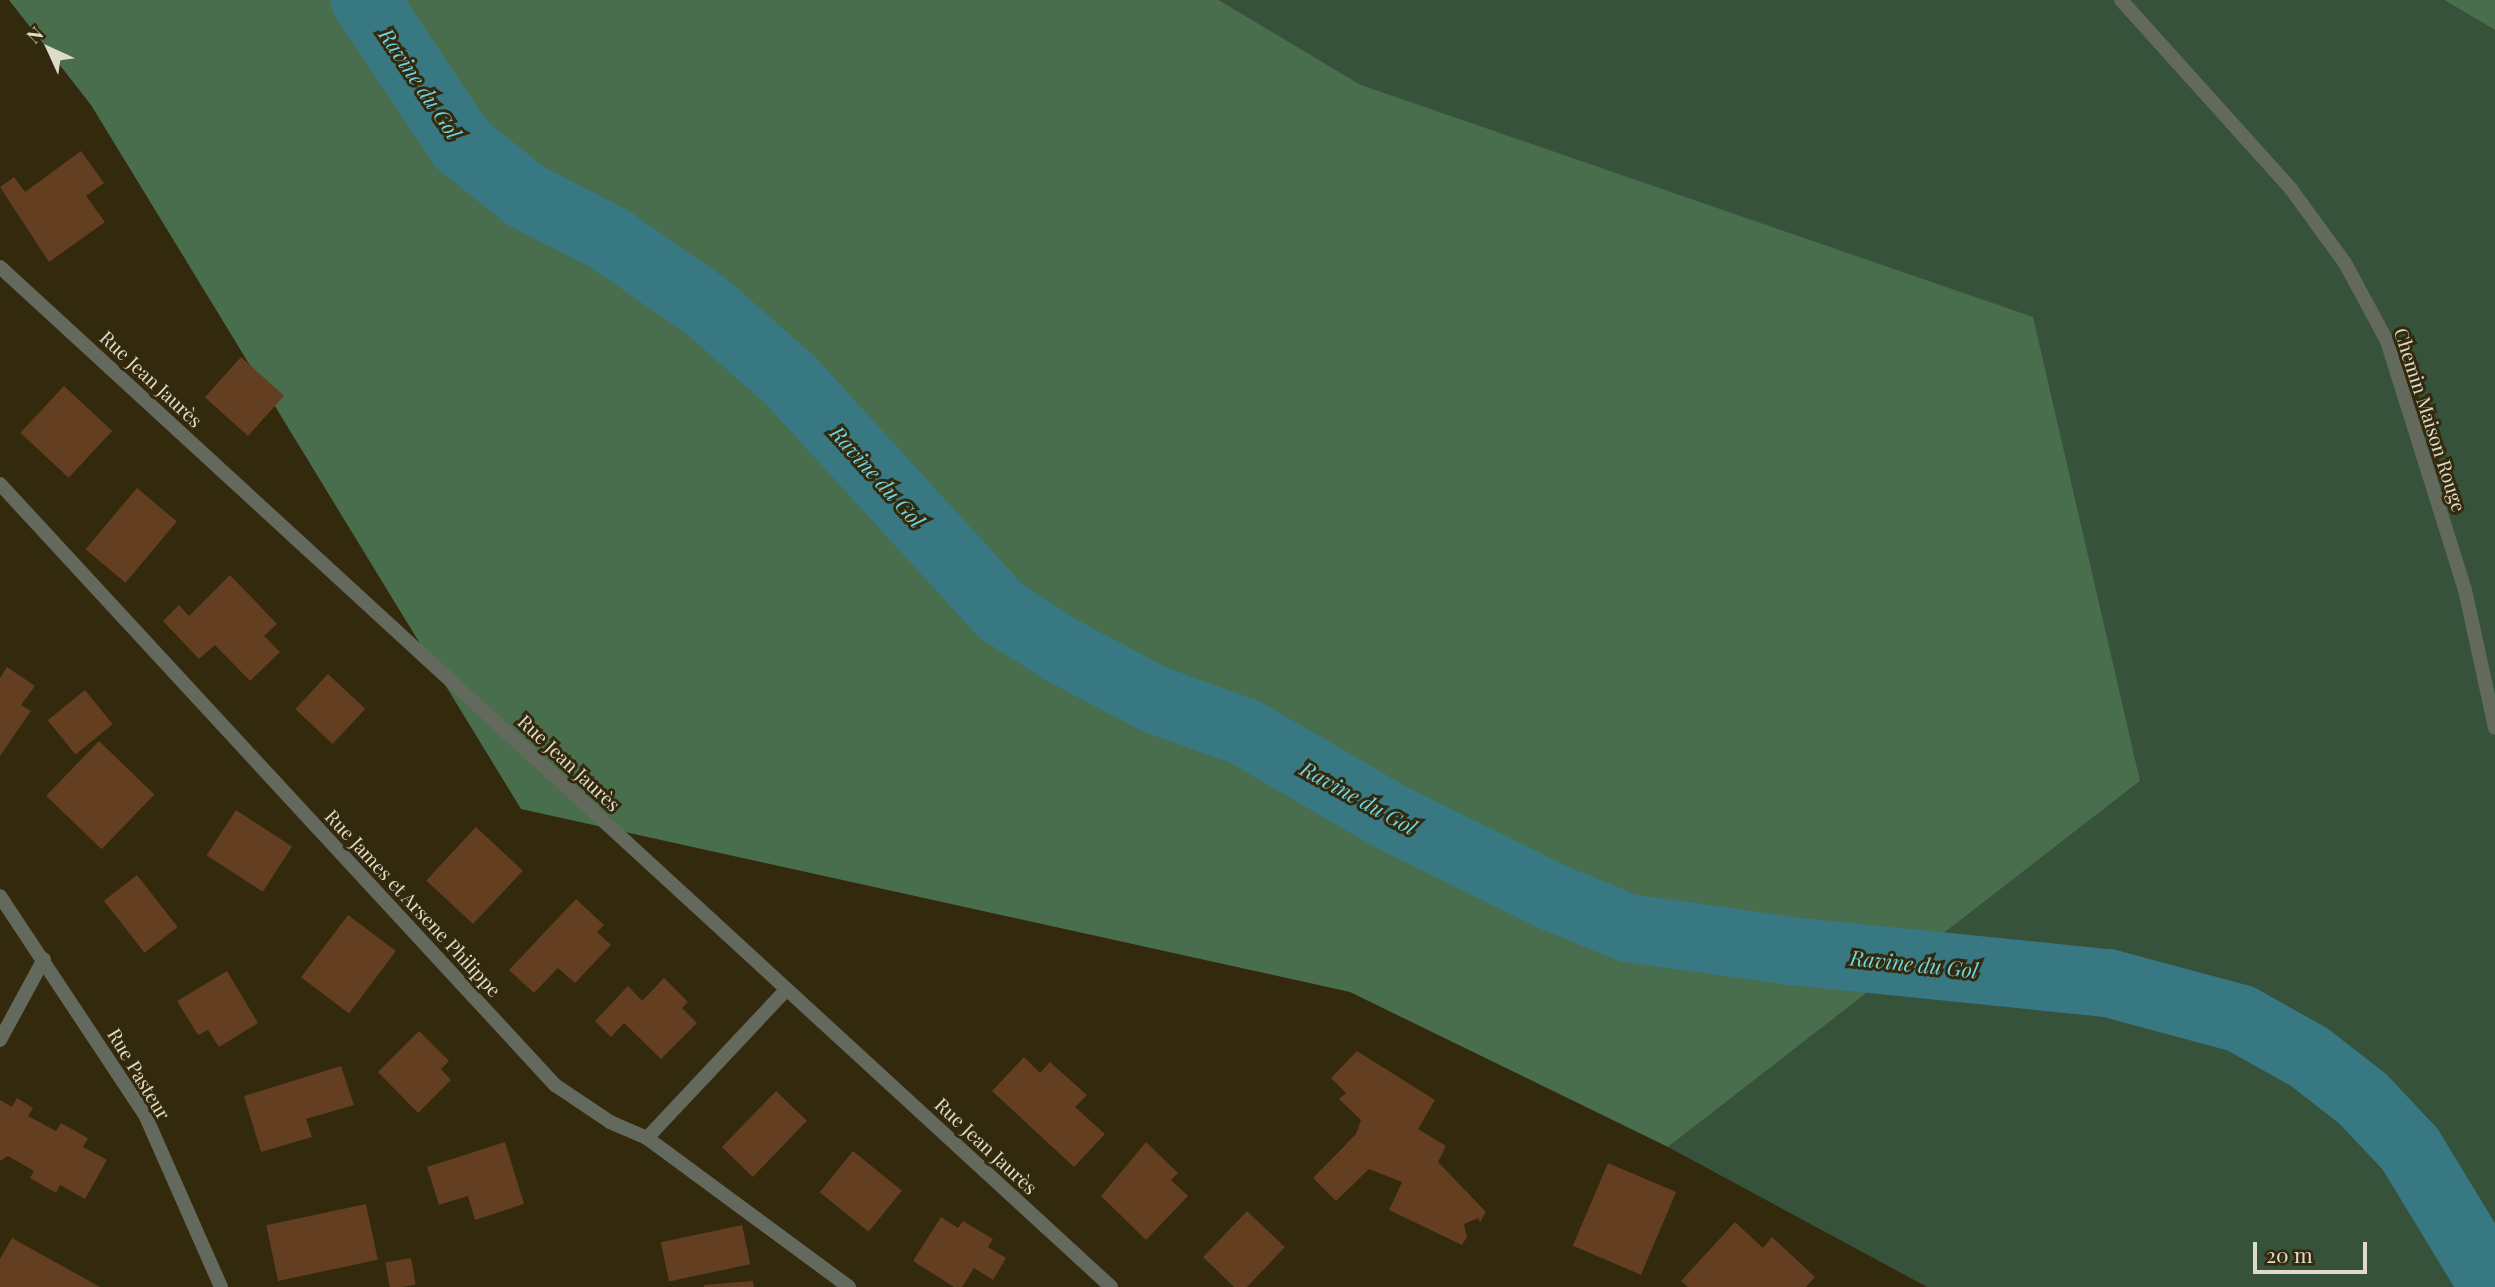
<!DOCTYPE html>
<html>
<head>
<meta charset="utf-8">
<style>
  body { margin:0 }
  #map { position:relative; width:2495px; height:1287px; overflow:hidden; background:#33290c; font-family:"Playfair Display",serif }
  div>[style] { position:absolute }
  .green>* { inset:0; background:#36523a }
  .forest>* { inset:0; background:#486e4e }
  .river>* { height:68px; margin:-34px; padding:0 34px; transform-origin:34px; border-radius:34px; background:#377882 }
  .building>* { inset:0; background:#633e21; transform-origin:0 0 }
  .minor>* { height:14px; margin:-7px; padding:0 7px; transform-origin:7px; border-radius:7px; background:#63695d }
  span { translate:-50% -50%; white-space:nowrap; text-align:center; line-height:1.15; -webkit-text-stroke:6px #33290c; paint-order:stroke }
  .street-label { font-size:19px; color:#e0dac9 }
  .water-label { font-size:21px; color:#6fd5e5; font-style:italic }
  .north { position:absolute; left:14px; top:14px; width:70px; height:70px; -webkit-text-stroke:5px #33290c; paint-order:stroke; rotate:315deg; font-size:19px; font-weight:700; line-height:28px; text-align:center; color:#e0dac9 }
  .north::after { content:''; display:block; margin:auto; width:24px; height:32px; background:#e0dac9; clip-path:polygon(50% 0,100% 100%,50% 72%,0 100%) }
  .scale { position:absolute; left:2253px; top:1242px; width:114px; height:32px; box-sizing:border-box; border:4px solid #e0dac9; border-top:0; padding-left:9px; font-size:21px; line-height:24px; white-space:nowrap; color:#e0dac9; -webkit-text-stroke:5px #33290c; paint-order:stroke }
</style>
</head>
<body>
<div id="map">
  <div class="green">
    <i style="clip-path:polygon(1219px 0,2444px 0,2495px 30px,2495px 1287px,1927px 1287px,1668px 1147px,2140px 781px,1361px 85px)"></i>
  </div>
  <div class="forest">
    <i style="clip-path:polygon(9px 0,1219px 0,1361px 85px,2033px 317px,2140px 781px,1668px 1147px,1350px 992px,521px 809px,91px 105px)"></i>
    <i style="clip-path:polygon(2444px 0,2495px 0,2495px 30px)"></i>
  </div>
  <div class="river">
    <i style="left:365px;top:0;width:173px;rotate:56.3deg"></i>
    <i style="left:461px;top:144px;width:83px;rotate:38.7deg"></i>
    <i style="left:526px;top:196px;width:92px;rotate:27.1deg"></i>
    <i style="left:608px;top:238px;width:119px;rotate:34.8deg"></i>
    <i style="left:706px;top:306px;width:111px;rotate:41.3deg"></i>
    <i style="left:789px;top:379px;width:314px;rotate:47.6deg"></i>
    <i style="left:1001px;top:611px;width:74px;rotate:32.8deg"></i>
    <i style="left:1063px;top:651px;width:105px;rotate:27.8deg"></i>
    <i style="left:1156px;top:700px;width:95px;rotate:19.8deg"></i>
    <i style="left:1245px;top:732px;width:171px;rotate:30.2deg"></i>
    <i style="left:1393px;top:818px;width:175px;rotate:26.4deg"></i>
    <i style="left:1550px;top:896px;width:84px;rotate:22.3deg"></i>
    <i style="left:1628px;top:928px;width:165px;rotate:8deg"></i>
    <i style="left:1791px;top:951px;width:319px;rotate:5.8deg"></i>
    <i style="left:2108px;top:983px;width:138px;rotate:15.1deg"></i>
    <i style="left:2241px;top:1019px;width:78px;rotate:29.2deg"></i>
    <i style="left:2309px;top:1057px;width:68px;rotate:37.9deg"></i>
    <i style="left:2363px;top:1099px;width:69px;rotate:46.8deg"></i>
    <i style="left:2410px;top:1149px;width:162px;rotate:58.7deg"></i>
  </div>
  <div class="building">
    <i style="clip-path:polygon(81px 151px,104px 183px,86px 196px,105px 222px,49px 262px,0 187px,14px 177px,25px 192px)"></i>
    <i style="left:241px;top:357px;width:58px;height:54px;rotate:42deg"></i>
    <i style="left:64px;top:386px;width:66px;height:64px;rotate:43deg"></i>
    <i style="left:137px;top:488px;width:52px;height:80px;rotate:40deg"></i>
    <i style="clip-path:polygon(230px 575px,277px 624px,264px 636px,280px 652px,250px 681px,215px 645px,199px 659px,163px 621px,179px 605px,189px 616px)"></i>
    <i style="clip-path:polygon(7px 667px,35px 686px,21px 705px,31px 711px,0 756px,0 678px)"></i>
    <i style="left:328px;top:674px;width:51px;height:48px;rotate:43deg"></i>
    <i style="left:85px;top:690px;width:44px;height:48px;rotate:51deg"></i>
    <i style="left:99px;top:741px;width:77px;height:76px;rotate:44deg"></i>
    <i style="left:236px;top:810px;width:67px;height:54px;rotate:33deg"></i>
    <i style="left:476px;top:827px;width:64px;height:73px;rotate:43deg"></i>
    <i style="left:137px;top:875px;width:66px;height:42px;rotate:52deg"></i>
    <i style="clip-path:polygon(576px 899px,604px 925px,597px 932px,611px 945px,575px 983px,558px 968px,534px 993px,509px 970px)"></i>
    <i style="left:348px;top:915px;width:60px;height:78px;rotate:37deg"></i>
    <i style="clip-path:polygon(227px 971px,258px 1023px,219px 1047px,208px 1030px,198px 1035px,177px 1001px)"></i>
    <i style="clip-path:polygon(664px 978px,688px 1002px,682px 1008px,697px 1023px,661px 1059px,624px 1023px,611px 1037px,595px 1021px,628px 986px,642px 1001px)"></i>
    <i style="clip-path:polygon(419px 1031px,449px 1061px,441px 1069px,451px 1080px,418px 1113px,378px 1072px)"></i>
    <i style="clip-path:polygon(1357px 1051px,1435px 1100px,1418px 1129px,1446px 1146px,1438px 1162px,1486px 1212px,1480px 1222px,1478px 1218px,1464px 1224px,1467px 1237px,1462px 1245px,1389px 1210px,1402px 1182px,1369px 1169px,1336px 1201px,1313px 1178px,1356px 1134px,1361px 1120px,1339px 1099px,1346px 1093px,1331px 1078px)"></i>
    <i style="clip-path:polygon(1024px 1057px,1040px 1073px,1050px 1062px,1087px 1095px,1075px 1107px,1105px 1134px,1074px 1167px,992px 1091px)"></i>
    <i style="clip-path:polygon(341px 1066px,354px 1105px,306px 1119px,312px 1137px,261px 1152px,244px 1096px)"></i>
    <i style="left:776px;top:1091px;width:43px;height:78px;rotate:44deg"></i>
    <i style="clip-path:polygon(17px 1098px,33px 1108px,28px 1116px,56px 1131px,61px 1123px,88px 1138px,83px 1147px,107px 1160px,85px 1199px,60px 1185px,56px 1193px,30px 1178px,34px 1171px,8px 1156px,0 1161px,0 1100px,12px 1107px)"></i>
    <i style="clip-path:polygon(505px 1142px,524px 1204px,475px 1220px,468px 1196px,439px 1205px,427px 1167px)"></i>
    <i style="clip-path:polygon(1146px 1142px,1178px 1173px,1171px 1180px,1188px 1196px,1146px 1240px,1101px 1196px)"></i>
    <i style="left:853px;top:1151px;width:63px;height:53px;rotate:39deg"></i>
    <i style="left:1608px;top:1163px;width:74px;height:90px;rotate:23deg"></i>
    <i style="left:366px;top:1204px;width:57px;height:102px;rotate:78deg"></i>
    <i style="clip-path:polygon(1247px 1211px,1285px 1247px,1247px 1287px,1234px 1287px,1203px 1257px)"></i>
    <i style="clip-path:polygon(941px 1217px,958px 1228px,963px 1221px,993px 1239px,988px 1247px,1006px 1258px,993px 1280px,974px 1268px,962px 1287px,954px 1287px,913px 1261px)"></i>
    <i style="clip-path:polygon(1735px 1222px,1763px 1248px,1772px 1237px,1815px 1277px,1806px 1287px,1688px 1287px,1681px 1281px)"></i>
    <i style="left:742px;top:1225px;width:40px;height:83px;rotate:78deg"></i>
    <i style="clip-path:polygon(12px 1238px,100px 1287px,0 1287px,0 1259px)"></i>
    <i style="left:411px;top:1258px;width:27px;height:26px;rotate:80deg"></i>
    <i style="clip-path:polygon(753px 1281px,754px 1287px,704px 1287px,704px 1285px)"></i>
  </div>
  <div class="minor">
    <i style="left:2121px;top:0;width:254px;rotate:48deg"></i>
    <i style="left:2291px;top:189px;width:92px;rotate:53.9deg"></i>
    <i style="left:2345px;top:263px;width:89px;rotate:61.7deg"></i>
    <i style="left:2387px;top:341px;width:261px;rotate:72.6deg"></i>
    <i style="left:2465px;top:590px;width:141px;rotate:77.7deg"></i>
    <i style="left:0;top:267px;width:1508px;rotate:42.55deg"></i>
    <i style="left:0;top:484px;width:818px;rotate:47.28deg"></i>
    <i style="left:555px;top:1085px;width:66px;rotate:33.9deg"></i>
    <i style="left:610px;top:1122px;width:40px;rotate:23.4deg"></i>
    <i style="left:647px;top:1138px;width:251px;rotate:36.4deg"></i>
    <i style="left:0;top:896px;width:265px;rotate:56.5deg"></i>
    <i style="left:146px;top:1117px;width:186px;rotate:66.2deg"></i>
    <i style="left:0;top:1040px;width:92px;rotate:-61.5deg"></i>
    <i style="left:647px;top:1138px;width:204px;rotate:-46.8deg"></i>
  </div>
  <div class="street-label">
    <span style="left:151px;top:379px;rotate:43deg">Rue Jean Jaurès</span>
    <span style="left:2430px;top:420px;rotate:72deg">Chemin Maison Rouge</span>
    <span style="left:569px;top:763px;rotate:43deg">Rue Jean Jaurès</span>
    <span style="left:413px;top:903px;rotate:47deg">Rue James et Arsene Philippe</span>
    <span style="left:139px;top:1074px;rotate:59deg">Rue Pasteur</span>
    <span style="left:986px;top:1146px;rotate:43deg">Rue Jean Jaurès</span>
  </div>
  <div class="water-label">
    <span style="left:421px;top:83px;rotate:56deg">Ravine du Gol</span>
    <span style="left:878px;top:476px;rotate:48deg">Ravine du Gol</span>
    <span style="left:1359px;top:797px;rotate:29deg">Ravine du Gol</span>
    <span style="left:1914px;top:963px;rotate:6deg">Ravine du Gol</span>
  </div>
  <div class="north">N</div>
  <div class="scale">20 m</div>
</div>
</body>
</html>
